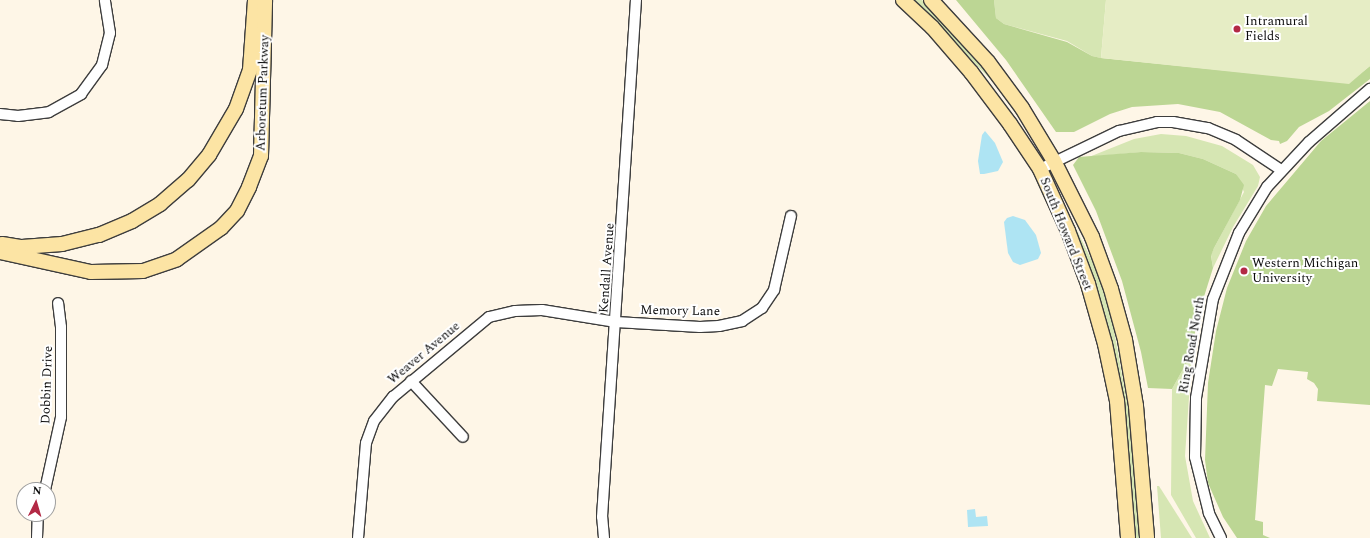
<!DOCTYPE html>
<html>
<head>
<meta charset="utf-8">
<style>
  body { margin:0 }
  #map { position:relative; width:1370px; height:538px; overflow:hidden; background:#fef6e7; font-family:Spectral,serif }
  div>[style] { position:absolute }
  .green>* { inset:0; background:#d6e6b3 }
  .forest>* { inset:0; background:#bcd694 }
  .pitch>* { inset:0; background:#e6edc5 }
  .water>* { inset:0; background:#aee4f3 }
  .roads { filter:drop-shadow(1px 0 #3d3d3d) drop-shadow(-1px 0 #3d3d3d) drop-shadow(0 1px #3d3d3d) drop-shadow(0 -1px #3d3d3d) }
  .street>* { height:10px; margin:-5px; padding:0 5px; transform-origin:5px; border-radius:5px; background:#fff }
  .secondary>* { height:14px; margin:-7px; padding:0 7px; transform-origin:7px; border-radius:7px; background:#fce4a4 }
  .dots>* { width:11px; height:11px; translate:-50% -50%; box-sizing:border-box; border:2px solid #fff; border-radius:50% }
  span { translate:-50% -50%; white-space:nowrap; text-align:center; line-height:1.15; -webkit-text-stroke:4px #fff; paint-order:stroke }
  .poi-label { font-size:13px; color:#0a0a0a }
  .left { translate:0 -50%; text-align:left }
  .street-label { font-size:13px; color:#0a0a0a }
  .north { position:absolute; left:16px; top:482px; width:40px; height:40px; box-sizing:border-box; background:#fff; border:1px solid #9d9d9d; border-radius:50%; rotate:5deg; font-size:11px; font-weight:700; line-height:16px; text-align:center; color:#0a0a0a }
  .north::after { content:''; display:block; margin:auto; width:14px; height:18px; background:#b32945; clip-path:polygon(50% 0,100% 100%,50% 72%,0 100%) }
</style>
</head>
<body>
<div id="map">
  <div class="green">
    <i style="clip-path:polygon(913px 0,922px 0,980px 63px,1013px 106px,1040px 149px,996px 85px)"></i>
    <i style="clip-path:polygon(994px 0,1106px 0,1101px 58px,1092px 56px,1067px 41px,1004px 24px,996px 18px)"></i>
    <i style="clip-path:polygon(1161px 134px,1186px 136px,1222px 146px,1253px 165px,1260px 177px,1258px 186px,1233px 227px,1213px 268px,1211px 255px,1214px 248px,1244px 192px,1236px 174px,1203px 159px,1179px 153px,1141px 152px,1089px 157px,1134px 139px)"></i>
    <i style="clip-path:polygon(1055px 186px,1097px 271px,1113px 325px,1132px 430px,1141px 538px,1134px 538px,1125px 421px,1110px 335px,1097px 290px)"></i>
    <i style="clip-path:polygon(1192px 353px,1185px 456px,1193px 501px,1210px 538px,1196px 538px,1171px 495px,1172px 389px)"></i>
    <i style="clip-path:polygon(1157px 486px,1159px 486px,1192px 538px,1161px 538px)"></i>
  </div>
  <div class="forest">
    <i style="clip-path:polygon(956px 0,994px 0,996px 18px,1004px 24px,1067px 42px,1092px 56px,1101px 58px,1348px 83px,1370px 66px,1370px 79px,1329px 111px,1299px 127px,1287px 141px,1280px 144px,1279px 141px,1271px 140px,1220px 112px,1178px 104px,1132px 107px,1110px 114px,1074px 132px,1056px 132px,1006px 60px)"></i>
    <i style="clip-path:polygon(1370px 101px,1370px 405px,1317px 401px,1318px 389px,1314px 383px,1307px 379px,1308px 372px,1278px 369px,1272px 386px,1265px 385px,1255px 520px,1263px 522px,1263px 535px,1270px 538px,1237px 538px,1223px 517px,1208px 483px,1205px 460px,1208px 383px,1216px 331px,1227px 288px,1246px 241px,1266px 206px,1321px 141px)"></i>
    <i style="clip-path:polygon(1141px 152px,1179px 153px,1203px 159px,1236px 174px,1244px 185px,1240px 200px,1214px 248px,1211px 256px,1213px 268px,1197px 319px,1192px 353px,1172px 389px,1148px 388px,1141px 352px,1122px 281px,1096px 211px,1073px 165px,1079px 157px)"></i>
  </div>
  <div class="pitch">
    <i style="clip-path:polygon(1106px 0,1370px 0,1370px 66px,1349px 84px,1101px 58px)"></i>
  </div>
  <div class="water">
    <i style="clip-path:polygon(985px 131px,995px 143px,1003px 162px,998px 171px,984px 174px,980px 174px,978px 161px,982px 135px)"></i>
    <i style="clip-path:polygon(1013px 216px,1025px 220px,1036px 235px,1041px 253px,1038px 259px,1020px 265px,1013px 262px,1008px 253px,1004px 222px,1007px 218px)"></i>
    <i style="clip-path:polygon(975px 509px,976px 517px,987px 516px,988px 526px,968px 527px,967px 510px)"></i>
  </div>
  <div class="roads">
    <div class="street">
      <i style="left:0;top:114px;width:18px;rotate:6deg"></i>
      <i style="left:18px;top:116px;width:31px;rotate:-7deg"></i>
      <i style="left:49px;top:112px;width:37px;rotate:-29deg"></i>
      <i style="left:81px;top:94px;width:36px;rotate:-54deg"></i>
      <i style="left:102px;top:65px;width:33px;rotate:-76deg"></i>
      <i style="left:110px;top:33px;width:33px;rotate:-99deg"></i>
      <i style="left:1040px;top:169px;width:88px;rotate:-25.7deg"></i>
      <i style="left:1119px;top:131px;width:39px;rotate:-13deg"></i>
      <i style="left:1157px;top:122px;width:16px"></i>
      <i style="left:1173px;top:122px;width:36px;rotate:10deg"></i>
      <i style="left:1208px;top:128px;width:30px;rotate:23deg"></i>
      <i style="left:1236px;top:140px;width:54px;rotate:33.7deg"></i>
      <i style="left:411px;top:381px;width:76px;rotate:47.1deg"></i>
      <i style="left:45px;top:490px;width:75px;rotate:-77.6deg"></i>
      <i style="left:61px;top:417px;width:90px;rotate:-90deg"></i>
      <i style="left:61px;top:327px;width:24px;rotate:-97deg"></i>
      <i style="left:37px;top:538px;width:24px;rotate:-88deg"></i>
      <i style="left:358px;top:538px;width:95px;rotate:-85.2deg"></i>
      <i style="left:366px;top:443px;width:23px;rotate:-70deg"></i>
      <i style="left:374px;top:421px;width:31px;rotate:-52deg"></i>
      <i style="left:393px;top:397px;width:125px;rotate:-39.8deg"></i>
      <i style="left:489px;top:317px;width:27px;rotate:-13deg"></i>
      <i style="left:515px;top:311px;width:27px;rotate:-2deg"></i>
      <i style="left:542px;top:310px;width:75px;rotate:9.2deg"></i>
      <i style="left:616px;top:322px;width:84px;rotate:3.4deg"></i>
      <i style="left:700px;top:327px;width:19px;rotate:-3deg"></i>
      <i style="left:719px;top:326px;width:24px;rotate:-12deg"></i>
      <i style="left:742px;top:321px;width:24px;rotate:-33deg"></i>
      <i style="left:762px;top:308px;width:22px;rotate:-56deg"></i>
      <i style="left:774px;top:290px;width:76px;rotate:-77.1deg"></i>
      <i style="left:604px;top:538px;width:21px;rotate:-95deg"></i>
      <i style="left:602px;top:517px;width:518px;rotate:-86.24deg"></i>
      <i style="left:1221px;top:538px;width:28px;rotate:-116deg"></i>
      <i style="left:1209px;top:513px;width:58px;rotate:-104deg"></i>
      <i style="left:1195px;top:457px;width:59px;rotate:-89deg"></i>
      <i style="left:1196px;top:398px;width:100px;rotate:-80.3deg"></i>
      <i style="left:1213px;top:299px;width:71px;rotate:-68.5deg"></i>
      <i style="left:1239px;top:233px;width:54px;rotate:-58.7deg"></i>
      <i style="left:1267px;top:187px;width:62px;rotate:-47deg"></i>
      <i style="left:1309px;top:142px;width:81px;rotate:-41deg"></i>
    </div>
    <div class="secondary">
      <i style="left:903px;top:0;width:40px;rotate:43deg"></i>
      <i style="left:932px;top:27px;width:60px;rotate:49.1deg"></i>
      <i style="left:971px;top:72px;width:65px;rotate:53.1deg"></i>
      <i style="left:1010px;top:124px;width:54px;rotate:56.3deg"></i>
      <i style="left:1040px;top:169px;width:68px;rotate:65.7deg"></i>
      <i style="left:1068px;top:231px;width:57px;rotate:69.3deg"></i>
      <i style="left:1088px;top:284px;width:62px;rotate:74.2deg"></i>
      <i style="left:1105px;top:344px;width:58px;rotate:78.1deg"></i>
      <i style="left:1117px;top:401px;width:137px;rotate:85.4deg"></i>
      <i style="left:931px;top:0;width:84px;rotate:47.4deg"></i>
      <i style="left:988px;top:62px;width:57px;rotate:53.5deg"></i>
      <i style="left:1022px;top:108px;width:62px;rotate:58.9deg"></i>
      <i style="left:1054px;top:161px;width:85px;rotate:63.4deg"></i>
      <i style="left:1092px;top:237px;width:55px;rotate:69.9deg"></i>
      <i style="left:1111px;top:289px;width:53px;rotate:74.6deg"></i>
      <i style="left:1125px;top:340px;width:67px;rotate:80.5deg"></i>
      <i style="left:1136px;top:406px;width:132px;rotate:85.2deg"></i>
      <i style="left:2px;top:244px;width:20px;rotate:9deg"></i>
      <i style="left:22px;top:247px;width:40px;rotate:-4.3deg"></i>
      <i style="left:62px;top:244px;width:38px;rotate:-14deg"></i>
      <i style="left:99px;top:235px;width:36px;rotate:-23deg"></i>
      <i style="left:132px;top:221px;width:33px;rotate:-31deg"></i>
      <i style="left:160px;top:204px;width:37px;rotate:-41deg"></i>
      <i style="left:188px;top:180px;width:33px;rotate:-50deg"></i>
      <i style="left:209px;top:155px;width:53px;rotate:-59.6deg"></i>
      <i style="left:236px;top:109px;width:41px;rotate:-70.3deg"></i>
      <i style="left:250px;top:70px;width:70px;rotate:-85.9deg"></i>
      <i style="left:0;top:252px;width:93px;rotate:12.4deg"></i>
      <i style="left:91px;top:272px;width:52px;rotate:-1.1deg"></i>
      <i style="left:143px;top:271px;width:36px;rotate:-19deg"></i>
      <i style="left:177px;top:259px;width:54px;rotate:-35.2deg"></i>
      <i style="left:221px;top:228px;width:23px;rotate:-47deg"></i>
      <i style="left:237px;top:211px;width:27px;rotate:-63deg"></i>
      <i style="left:249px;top:187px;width:33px;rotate:-69deg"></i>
      <i style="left:261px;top:156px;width:156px;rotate:-88.5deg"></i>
    </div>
  </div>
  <div class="dots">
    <i style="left:1237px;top:29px;background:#b32945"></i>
    <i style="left:1244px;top:271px;background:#b32945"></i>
  </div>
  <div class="poi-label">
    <span class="left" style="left:1245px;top:29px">Intramural<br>Fields</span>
    <span class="left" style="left:1252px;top:271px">Western Michigan<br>University</span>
  </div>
  <div class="street-label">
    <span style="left:263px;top:93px;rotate:-88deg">Arboretum Parkway</span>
    <span style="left:1066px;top:234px;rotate:68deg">South Howard Street</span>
    <span style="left:607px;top:268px;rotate:-86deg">Kendall Avenue</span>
    <span style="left:680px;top:311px;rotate:1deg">Memory Lane</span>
    <span style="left:1192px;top:345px;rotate:-80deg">Ring Road North</span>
    <span style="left:424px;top:353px;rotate:-40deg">Weaver Avenue</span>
    <span style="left:47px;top:385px;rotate:-88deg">Dobbin Drive</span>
  </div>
  <div class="north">N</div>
</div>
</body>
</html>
